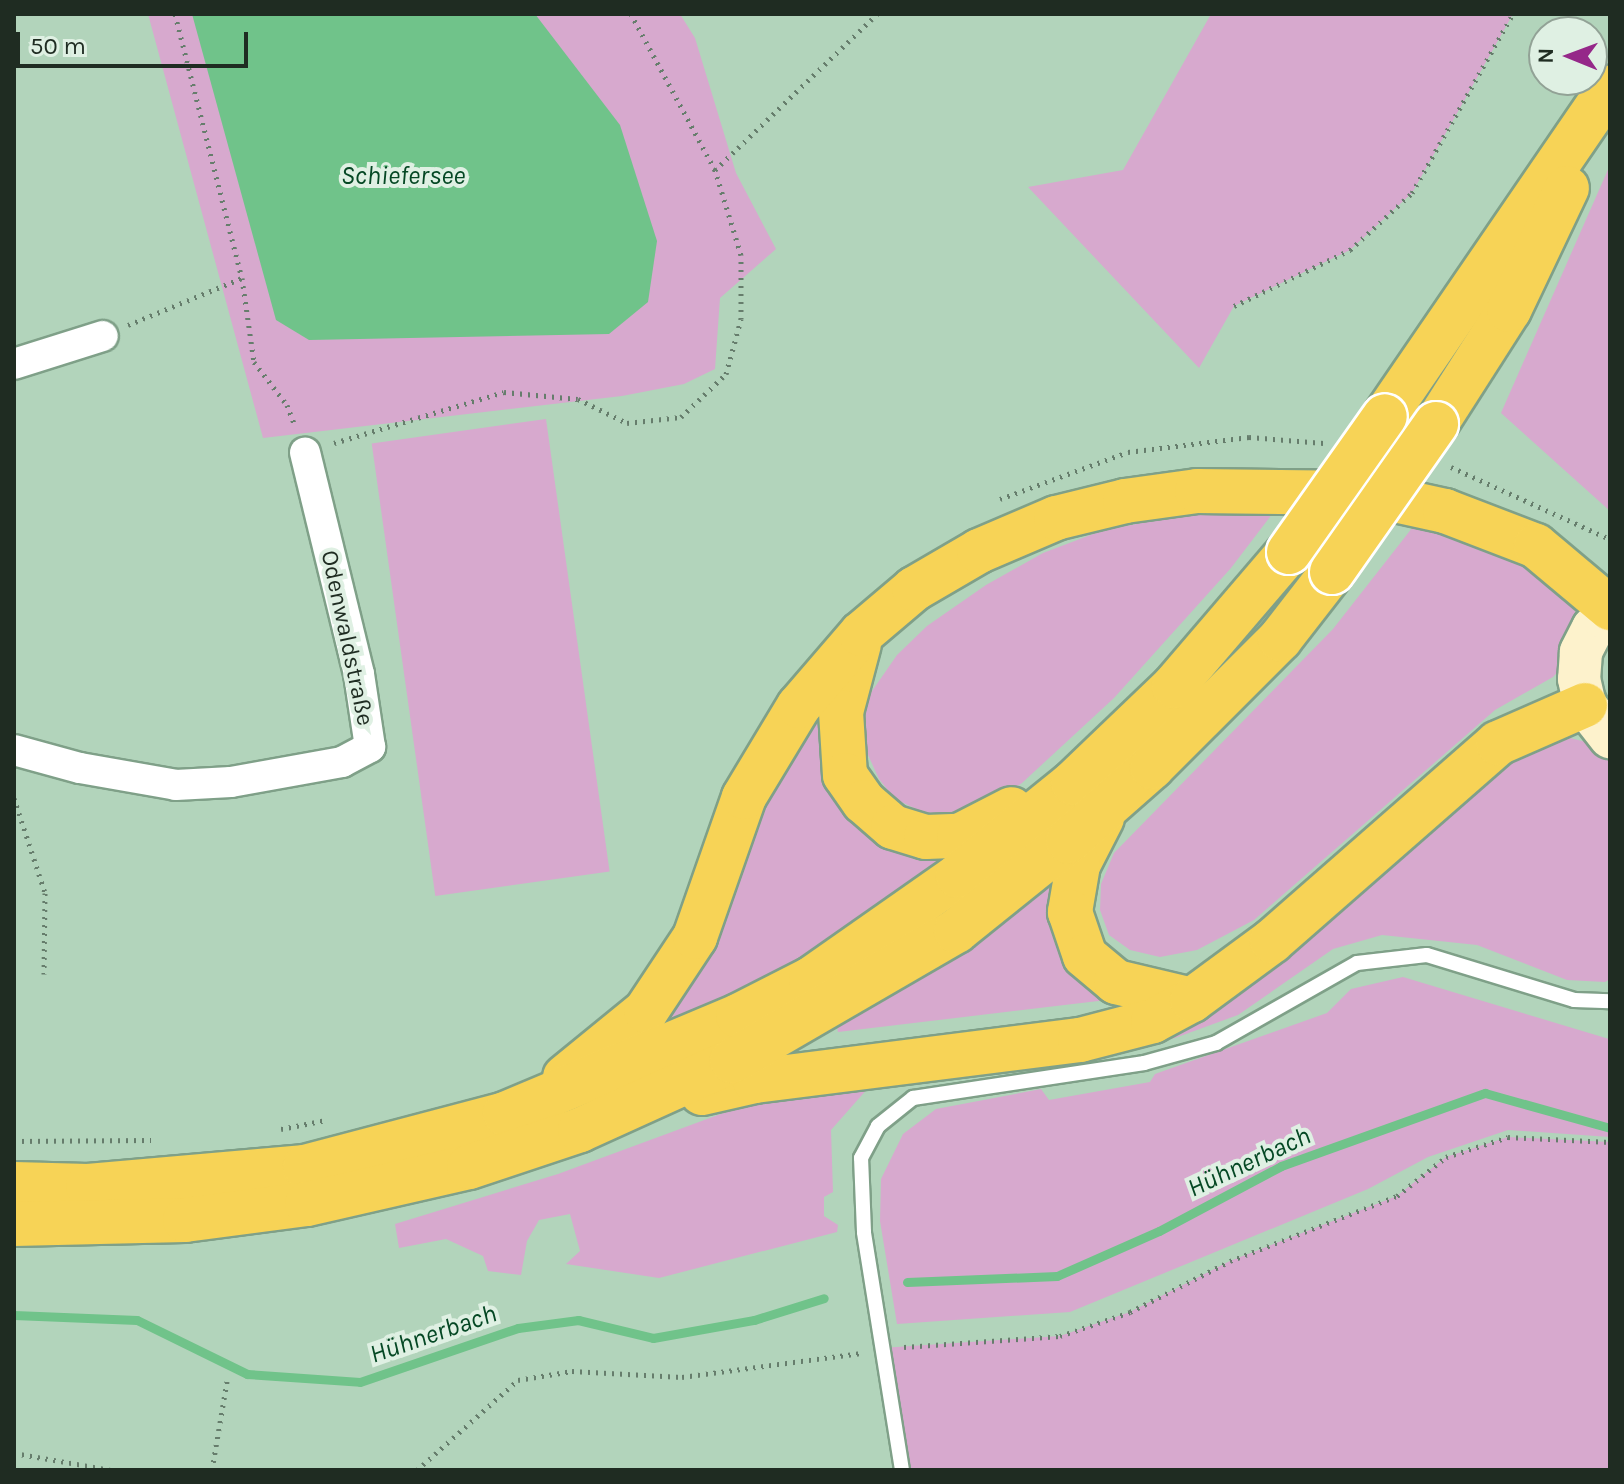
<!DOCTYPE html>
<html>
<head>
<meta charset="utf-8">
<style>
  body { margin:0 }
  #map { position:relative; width:1624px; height:1484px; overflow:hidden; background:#b2d4bb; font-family:Karla,sans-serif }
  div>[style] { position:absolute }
  .green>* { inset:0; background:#d7a9ce; transform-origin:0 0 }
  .water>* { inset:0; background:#70c38a }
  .stream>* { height:9px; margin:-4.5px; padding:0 4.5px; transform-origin:4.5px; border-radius:4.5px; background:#70c38a }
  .path>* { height:5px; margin-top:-2.5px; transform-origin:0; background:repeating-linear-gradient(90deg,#667d6c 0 2px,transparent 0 8px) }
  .roads { filter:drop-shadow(2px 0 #7fa088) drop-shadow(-2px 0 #7fa088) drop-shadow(0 2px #7fa088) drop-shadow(0 -2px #7fa088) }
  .lane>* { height:14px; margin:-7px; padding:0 7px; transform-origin:7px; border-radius:7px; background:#fff }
  .street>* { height:30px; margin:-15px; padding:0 15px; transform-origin:15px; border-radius:15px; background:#fff }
  .secondary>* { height:42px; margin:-21px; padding:0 21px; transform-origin:21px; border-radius:21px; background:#fdf2cc }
  .highway>* { height:44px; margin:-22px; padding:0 22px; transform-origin:22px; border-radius:22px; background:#f7d356 }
  .bridges { filter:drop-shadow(2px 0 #fff) drop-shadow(-2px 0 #fff) drop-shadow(0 2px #fff) drop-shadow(0 -2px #fff) }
  .highway-bridge>* { height:44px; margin:-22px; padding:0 22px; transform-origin:22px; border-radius:22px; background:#f7d356 }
  span { translate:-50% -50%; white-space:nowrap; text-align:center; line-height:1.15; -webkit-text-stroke:8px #dff0e3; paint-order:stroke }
  .street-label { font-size:24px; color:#1f2c22 }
  .water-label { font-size:26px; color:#054824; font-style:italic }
  .frame { position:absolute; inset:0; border:16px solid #1f2c22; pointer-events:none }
  .north { position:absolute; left:1528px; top:16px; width:80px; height:80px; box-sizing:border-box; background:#dff0e3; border:2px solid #92a296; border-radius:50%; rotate:271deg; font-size:22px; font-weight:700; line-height:32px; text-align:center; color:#1f2c22 }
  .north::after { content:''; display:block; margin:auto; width:28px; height:36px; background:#952889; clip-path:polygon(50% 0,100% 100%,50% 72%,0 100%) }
  .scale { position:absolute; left:16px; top:32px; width:232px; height:36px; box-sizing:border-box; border:4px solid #1f2c22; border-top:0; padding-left:10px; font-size:24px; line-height:28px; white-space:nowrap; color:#1f2c22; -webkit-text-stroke:6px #dff0e3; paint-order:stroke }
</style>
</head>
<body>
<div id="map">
  <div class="green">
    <i style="clip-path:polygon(148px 14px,680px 14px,695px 38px,736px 173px,776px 249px,720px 298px,715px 369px,684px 384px,622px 396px,263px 438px)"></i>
    <i style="clip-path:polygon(1211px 14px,1513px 14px,1412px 193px,1350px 250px,1234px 306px,1199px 368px,1028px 187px,1123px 170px)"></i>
    <i style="clip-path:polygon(1610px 165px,1610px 511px,1501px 413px)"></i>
    <i style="left:546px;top:419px;width:457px;height:176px;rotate:82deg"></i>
    <i style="clip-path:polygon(1279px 505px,1231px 568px,1114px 698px,1022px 783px,971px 818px,929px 815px,895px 799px,879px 779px,863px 744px,861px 716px,870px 694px,897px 655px,927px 626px,986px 585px,1043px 553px,1101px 531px,1221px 507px)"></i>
    <i style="clip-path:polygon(1416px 523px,1529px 559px,1571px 596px,1577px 619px,1565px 664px,1553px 677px,1495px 710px,1254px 920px,1197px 950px,1160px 957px,1130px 950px,1109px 935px,1100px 910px,1101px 884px,1114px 853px,1333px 629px)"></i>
    <i style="clip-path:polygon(821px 708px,825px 747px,954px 854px,785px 977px,636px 1037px,715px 941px,782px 766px)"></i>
    <i style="clip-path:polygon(1570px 738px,1610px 748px,1610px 979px,1605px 982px,1567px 980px,1477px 945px,1382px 935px,1333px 949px,1238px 1015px,1175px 1038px,869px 1087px,831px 1130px,833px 1192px,824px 1197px,824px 1216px,838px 1225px,837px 1232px,659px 1278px,566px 1264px,580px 1251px,570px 1214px,539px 1220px,527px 1241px,521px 1275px,488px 1271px,483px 1256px,446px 1239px,399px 1248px,395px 1224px,558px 1174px,764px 1098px,1125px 1033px,1481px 780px,1522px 753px)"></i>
    <i style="clip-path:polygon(1070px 863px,1065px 880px,1132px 997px,838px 1032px,837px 1026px,944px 956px)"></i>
    <i style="clip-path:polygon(1403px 977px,1609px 1039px,1610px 1137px,1508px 1130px,1428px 1157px,1368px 1189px,1070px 1312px,897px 1324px,880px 1221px,881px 1179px,903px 1134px,936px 1109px,1041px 1089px,1049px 1100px,1150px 1082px,1155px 1074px,1327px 1013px,1351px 989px)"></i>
    <i style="clip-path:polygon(1508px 1137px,1610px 1142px,1610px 1470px,902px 1470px,882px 1348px,1060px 1336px,1130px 1312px,1230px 1261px,1397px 1196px,1446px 1157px)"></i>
  </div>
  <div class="water">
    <i style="clip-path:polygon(192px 14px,535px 14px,620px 125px,657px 241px,648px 302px,609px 334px,309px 340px,276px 320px)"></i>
  </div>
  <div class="stream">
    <i style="left:907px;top:1282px;width:150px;rotate:-2.3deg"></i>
    <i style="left:1057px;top:1276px;width:111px;rotate:-23.8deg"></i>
    <i style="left:1159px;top:1231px;width:138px;rotate:-28deg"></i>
    <i style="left:1281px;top:1166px;width:217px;rotate:-19.7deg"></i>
    <i style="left:1485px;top:1093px;width:130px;rotate:15.6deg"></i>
    <i style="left:14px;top:1315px;width:123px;rotate:2.3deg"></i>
    <i style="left:137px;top:1320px;width:123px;rotate:26.1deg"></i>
    <i style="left:247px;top:1374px;width:113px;rotate:4deg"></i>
    <i style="left:360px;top:1382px;width:167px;rotate:-18.9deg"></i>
    <i style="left:518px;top:1328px;width:61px;rotate:-7.6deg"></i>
    <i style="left:578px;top:1320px;width:77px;rotate:13.5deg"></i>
    <i style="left:653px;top:1338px;width:103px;rotate:-10.1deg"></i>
    <i style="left:754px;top:1320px;width:73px;rotate:-17.4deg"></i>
  </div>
  <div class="path">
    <i style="left:175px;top:14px;width:272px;rotate:75.8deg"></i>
    <i style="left:242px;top:278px;width:85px;rotate:81.9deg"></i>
    <i style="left:254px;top:362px;width:54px;rotate:52.5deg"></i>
    <i style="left:287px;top:405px;width:22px;rotate:69deg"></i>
    <i style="left:715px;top:170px;width:225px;rotate:-43.9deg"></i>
    <i style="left:1234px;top:306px;width:129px;rotate:-25.8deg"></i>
    <i style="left:1350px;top:250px;width:84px;rotate:-42.6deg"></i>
    <i style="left:1412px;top:193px;width:206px;rotate:-60.6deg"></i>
    <i style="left:128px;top:325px;width:123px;rotate:-22.4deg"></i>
    <i style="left:334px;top:443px;width:177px;rotate:-16.7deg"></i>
    <i style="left:504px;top:392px;width:74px;rotate:5.4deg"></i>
    <i style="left:578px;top:399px;width:55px;rotate:26.1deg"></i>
    <i style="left:627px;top:423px;width:54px;rotate:-6.3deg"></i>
    <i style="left:681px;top:417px;width:62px;rotate:-43.7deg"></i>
    <i style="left:726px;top:374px;width:57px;rotate:-74.7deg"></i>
    <i style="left:741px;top:319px;width:64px;rotate:-90deg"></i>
    <i style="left:741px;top:255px;width:89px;rotate:-107deg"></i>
    <i style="left:715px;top:170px;width:177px;rotate:-118.3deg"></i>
    <i style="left:1451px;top:467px;width:175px;rotate:24.4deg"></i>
    <i style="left:1000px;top:499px;width:136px;rotate:-20.2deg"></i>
    <i style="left:1128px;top:452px;width:122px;rotate:-7.1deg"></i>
    <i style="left:1249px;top:437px;width:75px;rotate:4.6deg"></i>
    <i style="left:14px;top:798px;width:100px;rotate:71.9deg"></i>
    <i style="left:45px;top:893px;width:81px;rotate:90.7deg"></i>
    <i style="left:281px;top:1129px;width:46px;rotate:-11.3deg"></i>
    <i style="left:14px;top:1141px;width:137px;rotate:-0.4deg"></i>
    <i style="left:904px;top:1347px;width:156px;rotate:-4deg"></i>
    <i style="left:1060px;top:1336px;width:74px;rotate:-18.9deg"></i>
    <i style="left:1130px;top:1312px;width:112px;rotate:-27deg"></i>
    <i style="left:1230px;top:1261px;width:179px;rotate:-21.3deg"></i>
    <i style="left:1397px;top:1196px;width:63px;rotate:-38.5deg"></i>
    <i style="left:1446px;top:1157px;width:65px;rotate:-17.9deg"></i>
    <i style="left:1508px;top:1137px;width:102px;rotate:2.8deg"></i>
    <i style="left:14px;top:1453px;width:98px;rotate:9.9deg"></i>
    <i style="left:212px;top:1470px;width:90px;rotate:-80.4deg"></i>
    <i style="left:417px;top:1470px;width:135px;rotate:-41.7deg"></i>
    <i style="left:518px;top:1380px;width:55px;rotate:-9.5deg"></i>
    <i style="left:572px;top:1371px;width:110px;rotate:3.1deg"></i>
    <i style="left:682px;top:1377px;width:183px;rotate:-7.6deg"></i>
  </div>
  <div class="roads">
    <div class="lane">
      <i style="left:902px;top:1470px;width:241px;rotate:-99.1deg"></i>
      <i style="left:864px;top:1232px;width:74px;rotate:-92.3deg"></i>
      <i style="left:861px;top:1158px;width:36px;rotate:-62deg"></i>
      <i style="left:878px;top:1126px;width:45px;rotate:-38.7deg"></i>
      <i style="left:913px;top:1098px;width:234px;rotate:-8.6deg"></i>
      <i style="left:1144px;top:1063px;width:75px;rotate:-15.5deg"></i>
      <i style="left:1216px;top:1043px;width:162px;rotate:-29.6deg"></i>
      <i style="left:1357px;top:963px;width:70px;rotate:-6.5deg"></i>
      <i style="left:1427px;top:955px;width:154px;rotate:17deg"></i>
      <i style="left:1574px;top:1000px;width:36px;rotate:2deg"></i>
    </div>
    <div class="street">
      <i style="left:14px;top:364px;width:93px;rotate:-17.5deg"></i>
      <i style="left:14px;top:750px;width:68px;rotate:15.3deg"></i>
      <i style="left:80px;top:768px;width:97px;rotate:10deg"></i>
      <i style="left:176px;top:785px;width:55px;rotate:-3.1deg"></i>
      <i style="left:231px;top:782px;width:113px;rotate:-10.2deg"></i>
      <i style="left:342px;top:762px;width:32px;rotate:-28deg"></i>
      <i style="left:370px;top:747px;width:74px;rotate:-98.6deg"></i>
      <i style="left:359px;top:674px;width:228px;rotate:-103.7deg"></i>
    </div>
    <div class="secondary">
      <i style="left:1610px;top:610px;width:25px;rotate:133deg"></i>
      <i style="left:1593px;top:628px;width:27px;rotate:117deg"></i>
      <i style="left:1581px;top:652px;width:27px;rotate:94deg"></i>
      <i style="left:1579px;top:679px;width:27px;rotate:77deg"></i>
      <i style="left:1585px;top:705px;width:41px;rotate:52deg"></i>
    </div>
    <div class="highway">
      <i style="left:1385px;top:416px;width:398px;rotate:-55.6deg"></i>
      <i style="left:1436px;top:424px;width:135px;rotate:-57.4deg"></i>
      <i style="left:1509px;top:310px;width:135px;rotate:-64.6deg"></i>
      <i style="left:859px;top:644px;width:70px;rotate:104.8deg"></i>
      <i style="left:841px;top:712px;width:63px;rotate:86.4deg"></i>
      <i style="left:845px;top:775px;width:33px;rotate:55deg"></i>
      <i style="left:864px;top:802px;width:38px;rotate:41deg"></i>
      <i style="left:893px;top:827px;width:34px;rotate:17deg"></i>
      <i style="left:926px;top:837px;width:33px;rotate:-2deg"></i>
      <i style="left:959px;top:836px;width:59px;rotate:-27deg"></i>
      <i style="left:1102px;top:818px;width:53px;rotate:117.1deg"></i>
      <i style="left:1078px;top:865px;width:48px;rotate:99.7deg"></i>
      <i style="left:1070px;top:912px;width:46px;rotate:71.2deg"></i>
      <i style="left:1085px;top:956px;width:40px;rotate:40deg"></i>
      <i style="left:1116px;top:982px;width:78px;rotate:13.3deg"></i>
      <i style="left:565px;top:1077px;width:104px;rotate:-39.2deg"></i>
      <i style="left:646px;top:1011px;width:89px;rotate:-56.5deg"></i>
      <i style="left:695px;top:937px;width:148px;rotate:-70.7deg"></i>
      <i style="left:744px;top:797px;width:106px;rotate:-58.9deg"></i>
      <i style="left:799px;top:706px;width:95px;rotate:-49.3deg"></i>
      <i style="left:861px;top:634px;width:70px;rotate:-40.3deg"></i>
      <i style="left:914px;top:589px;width:75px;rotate:-30.3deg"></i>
      <i style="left:979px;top:551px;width:84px;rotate:-23.2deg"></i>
      <i style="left:1056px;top:518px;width:71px;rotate:-13.8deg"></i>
      <i style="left:1125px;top:501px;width:73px;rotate:-7.9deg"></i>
      <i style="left:1197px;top:491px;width:166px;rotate:0.7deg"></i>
      <i style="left:1363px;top:493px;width:84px;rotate:12.4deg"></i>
      <i style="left:1445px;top:511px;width:97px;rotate:21deg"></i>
      <i style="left:1536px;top:546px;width:97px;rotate:40deg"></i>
      <i style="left:702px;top:1093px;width:54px;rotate:-12.8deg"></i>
      <i style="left:755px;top:1081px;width:328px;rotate:-7.2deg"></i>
      <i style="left:1080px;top:1040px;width:75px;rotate:-14.6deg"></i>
      <i style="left:1153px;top:1021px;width:44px;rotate:-28.3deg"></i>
      <i style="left:1192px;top:1000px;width:99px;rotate:-36.4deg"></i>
      <i style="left:1272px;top:941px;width:300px;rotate:-41.2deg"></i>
      <i style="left:1498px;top:743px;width:95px;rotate:-23.6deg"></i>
      <i style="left:14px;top:1184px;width:74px;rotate:1.5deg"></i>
      <i style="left:88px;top:1186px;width:218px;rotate:-5deg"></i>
      <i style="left:305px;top:1167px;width:207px;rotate:-14.8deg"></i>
      <i style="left:505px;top:1114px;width:253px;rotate:-22.8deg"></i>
      <i style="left:738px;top:1016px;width:82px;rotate:-26.9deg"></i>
      <i style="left:811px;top:979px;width:179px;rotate:-35deg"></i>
      <i style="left:958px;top:876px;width:148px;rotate:-39deg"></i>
      <i style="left:1073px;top:783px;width:140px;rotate:-43.8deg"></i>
      <i style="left:1174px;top:686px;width:177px;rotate:-49.4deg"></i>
      <i style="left:14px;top:1224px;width:171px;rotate:-1.3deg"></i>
      <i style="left:185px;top:1220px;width:123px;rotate:-7.5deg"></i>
      <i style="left:307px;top:1204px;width:166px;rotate:-12.9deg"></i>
      <i style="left:469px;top:1167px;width:117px;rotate:-18.4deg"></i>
      <i style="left:580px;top:1130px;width:167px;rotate:-24.4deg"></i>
      <i style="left:732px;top:1061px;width:259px;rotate:-30.1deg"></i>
      <i style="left:956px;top:931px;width:144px;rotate:-38.8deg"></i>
      <i style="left:1068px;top:841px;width:112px;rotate:-41.4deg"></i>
      <i style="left:1152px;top:767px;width:181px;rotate:-45deg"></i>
      <i style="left:1280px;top:639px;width:85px;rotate:-52.2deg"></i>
    </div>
  </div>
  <div class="bridges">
    <div class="highway-bridge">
      <i style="left:1289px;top:552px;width:166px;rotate:-54.8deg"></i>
      <i style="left:1332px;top:572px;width:181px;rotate:-54.9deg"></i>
    </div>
  </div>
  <div class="street-label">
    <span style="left:347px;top:638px;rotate:78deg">Odenwaldstraße</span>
  </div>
  <div class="water-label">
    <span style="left:403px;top:176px">Schiefersee</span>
    <span style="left:1249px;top:1162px;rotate:-25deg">Hühnerbach</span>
    <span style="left:433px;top:1334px;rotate:-19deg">Hühnerbach</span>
  </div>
  <div class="frame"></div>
  <div class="north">N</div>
  <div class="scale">50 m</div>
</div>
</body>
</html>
